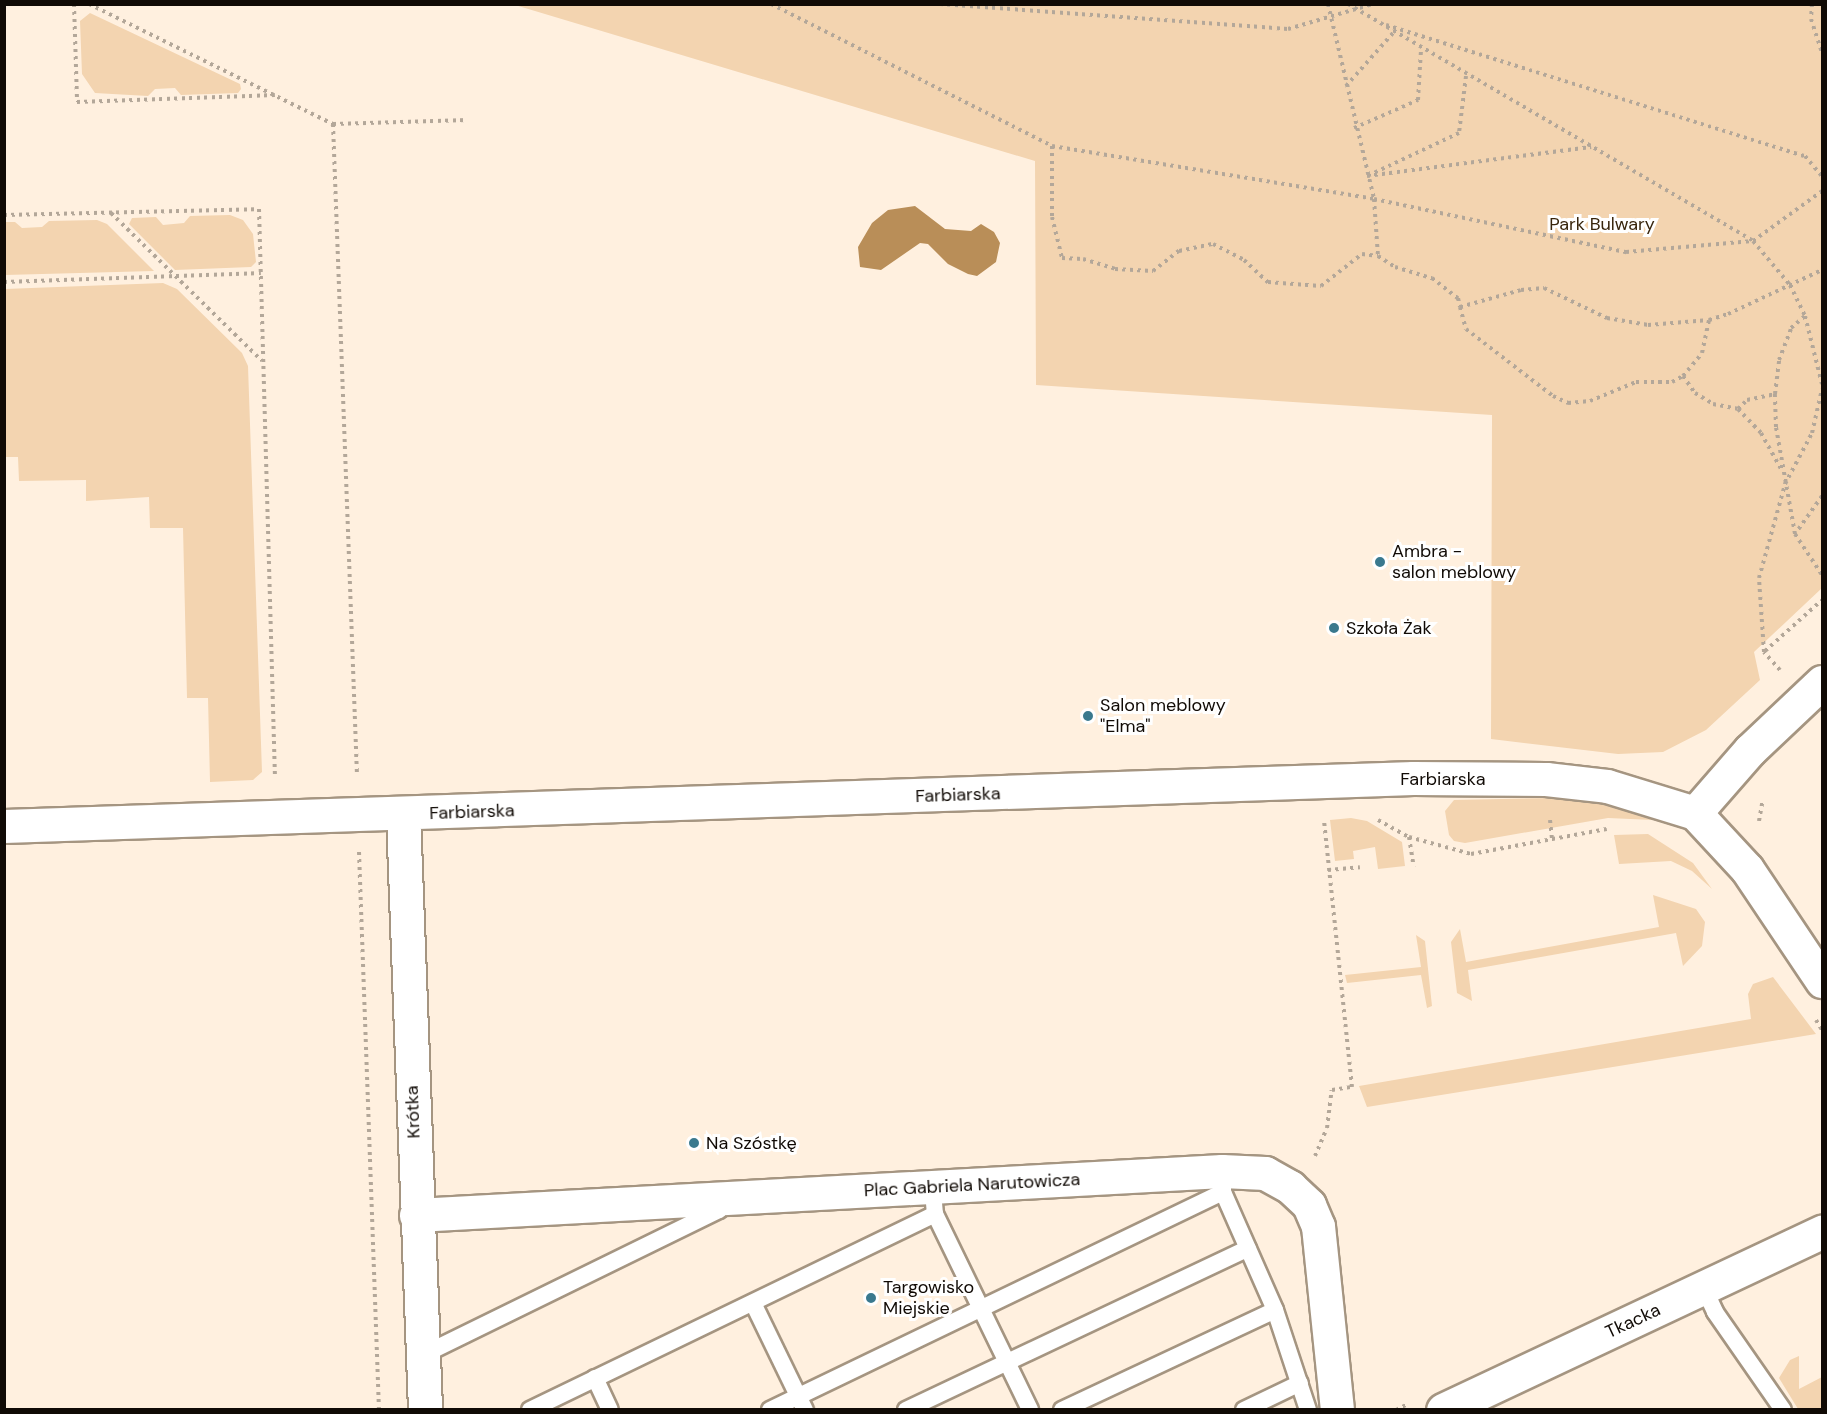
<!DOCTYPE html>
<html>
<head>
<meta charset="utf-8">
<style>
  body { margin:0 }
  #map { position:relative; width:1827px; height:1414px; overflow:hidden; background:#fff0df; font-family:"DM Sans",sans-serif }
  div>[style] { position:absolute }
  .green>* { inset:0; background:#f3d4b0 }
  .water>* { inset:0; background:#b98e58 }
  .path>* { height:4px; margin-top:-2px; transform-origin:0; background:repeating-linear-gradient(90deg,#b3a799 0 3px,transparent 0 7.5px) }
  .roads { filter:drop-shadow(2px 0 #a59581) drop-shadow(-2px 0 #a59581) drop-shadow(0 2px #a59581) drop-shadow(0 -2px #a59581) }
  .lane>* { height:16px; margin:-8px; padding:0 8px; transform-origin:8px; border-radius:8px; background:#fff }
  .street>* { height:33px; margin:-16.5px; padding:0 16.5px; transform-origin:16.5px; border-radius:16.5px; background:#fff }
  .dots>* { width:16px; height:16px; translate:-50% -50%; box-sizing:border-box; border:3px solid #fff; border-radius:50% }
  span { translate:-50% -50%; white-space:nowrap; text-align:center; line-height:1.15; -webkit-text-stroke:6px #fff; paint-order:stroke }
  .park-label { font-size:18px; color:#38250c }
  .poi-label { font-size:18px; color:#100a05 }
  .left { translate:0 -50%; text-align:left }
  .street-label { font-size:18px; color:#100a05 }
  .frame { position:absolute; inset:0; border:6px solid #100a05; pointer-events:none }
</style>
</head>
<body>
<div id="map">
  <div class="green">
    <i style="clip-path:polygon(515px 5px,1822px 5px,1822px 588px,1754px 652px,1760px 680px,1706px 730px,1663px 752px,1618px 754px,1491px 739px,1492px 415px,1036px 385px,1035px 161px)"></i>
    <i style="clip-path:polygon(90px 13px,240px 84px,241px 89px,238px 93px,181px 95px,175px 88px,155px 89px,148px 96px,95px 93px,82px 74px,80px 21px)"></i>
    <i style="clip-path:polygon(230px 215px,243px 220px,253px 234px,256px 262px,251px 267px,175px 270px,129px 224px,132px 218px,156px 217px,163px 225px,184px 223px,190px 216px)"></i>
    <i style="clip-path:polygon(97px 220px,107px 224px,154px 271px,5px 275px,5px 222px,15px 222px,22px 228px,42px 227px,49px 221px)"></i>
    <i style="clip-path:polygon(163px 283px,177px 289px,242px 353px,248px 366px,262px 772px,253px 780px,210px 782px,208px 698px,187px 698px,183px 528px,150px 528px,149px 497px,86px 501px,86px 480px,19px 481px,18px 457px,5px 457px,5px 289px)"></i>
    <i style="clip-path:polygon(1555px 798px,1602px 803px,1653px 820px,1608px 818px,1465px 843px,1454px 841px,1449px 835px,1445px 811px,1454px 800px)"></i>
    <i style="clip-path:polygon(1351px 818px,1367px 821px,1402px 842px,1405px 866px,1378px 869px,1375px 847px,1353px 851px,1354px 859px,1335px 861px,1330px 820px)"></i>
    <i style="clip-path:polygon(1648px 834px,1693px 863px,1712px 889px,1692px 871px,1671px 861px,1619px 864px,1614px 835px)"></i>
    <i style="clip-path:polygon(1653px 895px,1696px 909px,1705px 922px,1702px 946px,1683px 966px,1676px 933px,1468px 970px,1472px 1001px,1457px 993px,1451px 942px,1460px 929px,1466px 962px,1659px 927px)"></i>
    <i style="clip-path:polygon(1416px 935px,1425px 941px,1432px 1006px,1427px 1008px,1421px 975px,1347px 983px,1345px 975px,1421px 967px)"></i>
    <i style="clip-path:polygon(1773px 977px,1816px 1034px,1367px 1107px,1359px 1086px,1751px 1019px,1748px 994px,1753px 984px)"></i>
    <i style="clip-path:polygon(1799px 1356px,1799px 1389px,1822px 1377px,1822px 1409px,1798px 1409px,1779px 1378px,1790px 1360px)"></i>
  </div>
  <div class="water">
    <i style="clip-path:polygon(915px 206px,945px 229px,971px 231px,981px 224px,994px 232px,1000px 243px,996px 262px,977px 276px,968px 274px,948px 264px,928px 244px,920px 243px,881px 270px,860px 267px,858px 247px,872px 223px,888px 210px)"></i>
  </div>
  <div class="path">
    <i style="left:74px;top:4px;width:98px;rotate:88.2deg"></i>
    <i style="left:77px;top:102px;width:198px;rotate:-2deg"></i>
    <i style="left:89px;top:4px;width:272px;rotate:26.2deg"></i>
    <i style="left:333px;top:124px;width:135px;rotate:-1.7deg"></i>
    <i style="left:771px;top:4px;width:315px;rotate:26.8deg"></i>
    <i style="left:1052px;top:146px;width:326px;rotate:9.3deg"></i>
    <i style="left:1374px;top:199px;width:258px;rotate:11.9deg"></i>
    <i style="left:1626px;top:252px;width:127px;rotate:-5deg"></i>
    <i style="left:1753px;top:241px;width:85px;rotate:-35.9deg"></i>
    <i style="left:940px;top:4px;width:349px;rotate:4.1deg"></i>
    <i style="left:1288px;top:29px;width:89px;rotate:-16.4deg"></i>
    <i style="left:1328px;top:4px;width:200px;rotate:76.7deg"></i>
    <i style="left:1374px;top:199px;width:57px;rotate:86deg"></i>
    <i style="left:1348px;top:4px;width:469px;rotate:30.3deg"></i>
    <i style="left:1753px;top:241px;width:57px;rotate:49.9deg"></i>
    <i style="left:1790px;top:285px;width:34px;rotate:64deg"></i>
    <i style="left:1805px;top:316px;width:70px;rotate:76deg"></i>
    <i style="left:1812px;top:4px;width:15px;rotate:94deg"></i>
    <i style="left:1811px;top:19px;width:36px;rotate:72deg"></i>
    <i style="left:1386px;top:25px;width:439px;rotate:17.4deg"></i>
    <i style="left:1805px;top:156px;width:26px;rotate:50deg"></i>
    <i style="left:1466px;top:76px;width:57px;rotate:97deg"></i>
    <i style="left:1459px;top:133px;width:102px;rotate:154.9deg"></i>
    <i style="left:1367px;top:176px;width:226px;rotate:-7.4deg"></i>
    <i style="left:1346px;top:86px;width:71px;rotate:-48.4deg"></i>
    <i style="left:333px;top:124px;width:650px;rotate:87.89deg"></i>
    <i style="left:1354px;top:128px;width:70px;rotate:-23.6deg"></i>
    <i style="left:1418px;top:100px;width:51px;rotate:-86.6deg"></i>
    <i style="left:1052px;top:146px;width:71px;rotate:90deg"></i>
    <i style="left:1052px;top:217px;width:42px;rotate:76.3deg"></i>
    <i style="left:1062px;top:258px;width:21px;rotate:3deg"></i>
    <i style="left:1083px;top:259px;width:34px;rotate:17deg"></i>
    <i style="left:1115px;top:269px;width:38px;rotate:3deg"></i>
    <i style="left:1153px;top:271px;width:33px;rotate:-38deg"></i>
    <i style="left:1179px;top:251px;width:35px;rotate:-12deg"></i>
    <i style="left:1213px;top:244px;width:35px;rotate:27deg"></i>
    <i style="left:1244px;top:260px;width:33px;rotate:43deg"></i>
    <i style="left:1268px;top:282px;width:53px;rotate:4.3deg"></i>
    <i style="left:1321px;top:286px;width:52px;rotate:-38deg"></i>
    <i style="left:1362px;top:254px;width:16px;rotate:7deg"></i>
    <i style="left:1378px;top:256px;width:20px;rotate:33deg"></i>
    <i style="left:1395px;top:267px;width:39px;rotate:17deg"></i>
    <i style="left:1432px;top:278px;width:33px;rotate:38deg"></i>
    <i style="left:1458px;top:298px;width:9px;rotate:77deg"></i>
    <i style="left:1460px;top:307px;width:63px;rotate:-15.6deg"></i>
    <i style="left:1521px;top:290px;width:23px;rotate:-5deg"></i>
    <i style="left:1544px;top:288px;width:70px;rotate:25.5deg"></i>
    <i style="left:1607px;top:318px;width:42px;rotate:9.7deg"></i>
    <i style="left:1648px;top:325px;width:61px;rotate:-4.7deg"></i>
    <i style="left:1709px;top:320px;width:20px;rotate:-18deg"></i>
    <i style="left:1728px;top:314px;width:104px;rotate:-25.1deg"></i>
    <i style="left:111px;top:213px;width:211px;rotate:44.4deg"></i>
    <i style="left:4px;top:215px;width:255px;rotate:-1.3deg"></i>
    <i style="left:259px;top:209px;width:569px;rotate:88.39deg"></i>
    <i style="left:4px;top:282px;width:257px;rotate:-2deg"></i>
    <i style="left:1460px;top:307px;width:23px;rotate:75deg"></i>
    <i style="left:1466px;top:329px;width:110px;rotate:37.6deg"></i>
    <i style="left:1553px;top:396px;width:17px;rotate:25deg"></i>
    <i style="left:1568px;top:403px;width:22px;rotate:-5deg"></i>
    <i style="left:1590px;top:401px;width:50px;rotate:-22.4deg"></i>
    <i style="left:1636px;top:382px;width:36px"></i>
    <i style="left:1672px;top:382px;width:13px;rotate:-29deg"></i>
    <i style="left:1683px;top:376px;width:30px;rotate:-50deg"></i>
    <i style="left:1702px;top:353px;width:34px;rotate:-78deg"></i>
    <i style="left:1683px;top:376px;width:21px;rotate:55deg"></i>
    <i style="left:1695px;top:393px;width:21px;rotate:31deg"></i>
    <i style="left:1713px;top:404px;width:25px;rotate:11deg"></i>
    <i style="left:1738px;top:409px;width:33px;rotate:46deg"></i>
    <i style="left:1761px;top:433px;width:41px;rotate:60.9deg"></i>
    <i style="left:1738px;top:409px;width:13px;rotate:-45deg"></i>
    <i style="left:1747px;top:400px;width:29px;rotate:-12deg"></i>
    <i style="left:1822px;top:496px;width:47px;rotate:125.4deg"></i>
    <i style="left:1795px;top:534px;width:49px;rotate:56.6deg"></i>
    <i style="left:1795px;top:534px;width:109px;rotate:-100.1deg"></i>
    <i style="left:1776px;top:427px;width:33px;rotate:-92deg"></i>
    <i style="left:1775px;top:394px;width:34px;rotate:-83deg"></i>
    <i style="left:1779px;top:360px;width:34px;rotate:-69deg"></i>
    <i style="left:1791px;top:328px;width:18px;rotate:-41deg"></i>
    <i style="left:1765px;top:651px;width:76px;rotate:-41.8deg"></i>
    <i style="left:1780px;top:670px;width:24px;rotate:-132deg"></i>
    <i style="left:1764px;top:652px;width:74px;rotate:-93.9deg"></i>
    <i style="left:1759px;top:578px;width:98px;rotate:-74.5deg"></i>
    <i style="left:1785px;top:484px;width:58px;rotate:-62.1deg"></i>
    <i style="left:1812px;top:433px;width:45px;rotate:-77.2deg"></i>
    <i style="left:1378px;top:820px;width:35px;rotate:29deg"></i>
    <i style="left:1409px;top:837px;width:64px;rotate:15.3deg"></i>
    <i style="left:1471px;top:854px;width:138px;rotate:-10.4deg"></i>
    <i style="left:1550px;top:820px;width:19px;rotate:84deg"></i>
    <i style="left:1759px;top:821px;width:22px;rotate:-80deg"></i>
    <i style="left:1409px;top:837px;width:30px;rotate:81deg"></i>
    <i style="left:359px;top:852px;width:558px;rotate:87.95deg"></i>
    <i style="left:1328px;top:870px;width:32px;rotate:-5deg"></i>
    <i style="left:1816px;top:1020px;width:12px;rotate:59deg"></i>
    <i style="left:1315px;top:1156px;width:30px;rotate:-67deg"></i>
    <i style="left:1327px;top:1128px;width:38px;rotate:-83deg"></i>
    <i style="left:1332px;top:1090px;width:20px;rotate:-9deg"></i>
    <i style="left:1352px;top:1087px;width:267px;rotate:-96deg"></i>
    <i style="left:1396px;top:1410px;width:11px;rotate:-27deg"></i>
  </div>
  <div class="roads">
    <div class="lane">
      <i style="left:1223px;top:1181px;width:11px;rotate:90deg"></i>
      <i style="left:1223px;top:1192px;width:129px;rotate:66.2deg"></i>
      <i style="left:1275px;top:1310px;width:105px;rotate:71.7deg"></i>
      <i style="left:934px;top:1203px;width:11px;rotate:85deg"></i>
      <i style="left:935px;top:1214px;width:218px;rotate:64.1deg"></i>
      <i style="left:1704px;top:1288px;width:26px;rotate:65deg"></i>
      <i style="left:1715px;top:1312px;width:119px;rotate:55.2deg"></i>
      <i style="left:753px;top:1303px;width:119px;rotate:64.1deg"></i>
      <i style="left:422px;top:1349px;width:13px"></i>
      <i style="left:435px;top:1349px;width:316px;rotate:-26.1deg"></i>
      <i style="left:719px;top:1210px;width:9px;rotate:-90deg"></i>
      <i style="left:595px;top:1378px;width:35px;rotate:65deg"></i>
      <i style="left:530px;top:1410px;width:450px;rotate:-25.8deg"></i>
      <i style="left:770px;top:1410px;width:503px;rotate:-25.7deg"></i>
      <i style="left:906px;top:1410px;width:378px;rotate:-25.3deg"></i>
      <i style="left:1062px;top:1410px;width:235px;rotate:-25.1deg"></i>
      <i style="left:1244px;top:1410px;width:62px;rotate:-25.7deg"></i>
    </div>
    <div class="street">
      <i style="left:1695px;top:813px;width:84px;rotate:-48.9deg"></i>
      <i style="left:1750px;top:750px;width:99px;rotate:-43.4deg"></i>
      <i style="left:403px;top:815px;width:595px;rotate:87.88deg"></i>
      <i style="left:4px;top:826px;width:1410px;rotate:-1.95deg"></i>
      <i style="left:1413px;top:778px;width:133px;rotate:0.4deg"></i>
      <i style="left:1546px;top:779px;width:61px;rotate:6.5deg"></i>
      <i style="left:1607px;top:786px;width:92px;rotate:17.1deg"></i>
      <i style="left:1695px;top:813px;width:76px;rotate:47.1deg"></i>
      <i style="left:1747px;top:869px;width:135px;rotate:56.2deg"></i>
      <i style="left:416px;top:1215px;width:807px;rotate:-3.12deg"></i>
      <i style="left:1222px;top:1171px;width:43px;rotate:2.7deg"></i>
      <i style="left:1265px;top:1173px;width:29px;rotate:29deg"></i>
      <i style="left:1290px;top:1187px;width:26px;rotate:43deg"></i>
      <i style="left:1309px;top:1205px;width:23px;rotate:67deg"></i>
      <i style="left:1318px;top:1226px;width:185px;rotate:84.1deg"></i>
      <i style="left:1443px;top:1410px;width:419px;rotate:-25.2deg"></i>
    </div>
  </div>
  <div class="dots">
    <i style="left:1380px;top:562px;background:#3a798e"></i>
    <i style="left:1334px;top:628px;background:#3a798e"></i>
    <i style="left:1088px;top:716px;background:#3a798e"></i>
    <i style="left:694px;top:1143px;background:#3a798e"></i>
    <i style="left:871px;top:1298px;background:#3a798e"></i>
  </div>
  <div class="park-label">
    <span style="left:1602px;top:224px">Park Bulwary</span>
  </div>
  <div class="poi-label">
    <span class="left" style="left:1392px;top:562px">Ambra -<br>salon meblowy</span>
    <span class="left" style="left:1346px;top:628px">Szkoła Żak</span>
    <span class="left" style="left:1100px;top:716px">Salon meblowy<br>"Elma"</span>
    <span class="left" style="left:706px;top:1143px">Na Szóstkę</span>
    <span class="left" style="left:883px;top:1298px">Targowisko<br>Miejskie</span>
  </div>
  <div class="street-label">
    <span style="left:1443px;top:779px">Farbiarska</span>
    <span style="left:958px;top:795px;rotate:-2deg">Farbiarska</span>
    <span style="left:472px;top:812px;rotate:-2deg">Farbiarska</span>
    <span style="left:413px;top:1112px;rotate:-92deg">Krótka</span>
    <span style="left:972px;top:1185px;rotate:-3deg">Plac Gabriela Narutowicza</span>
    <span style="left:1633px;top:1321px;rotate:-25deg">Tkacka</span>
  </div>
  <div class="frame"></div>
</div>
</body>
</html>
